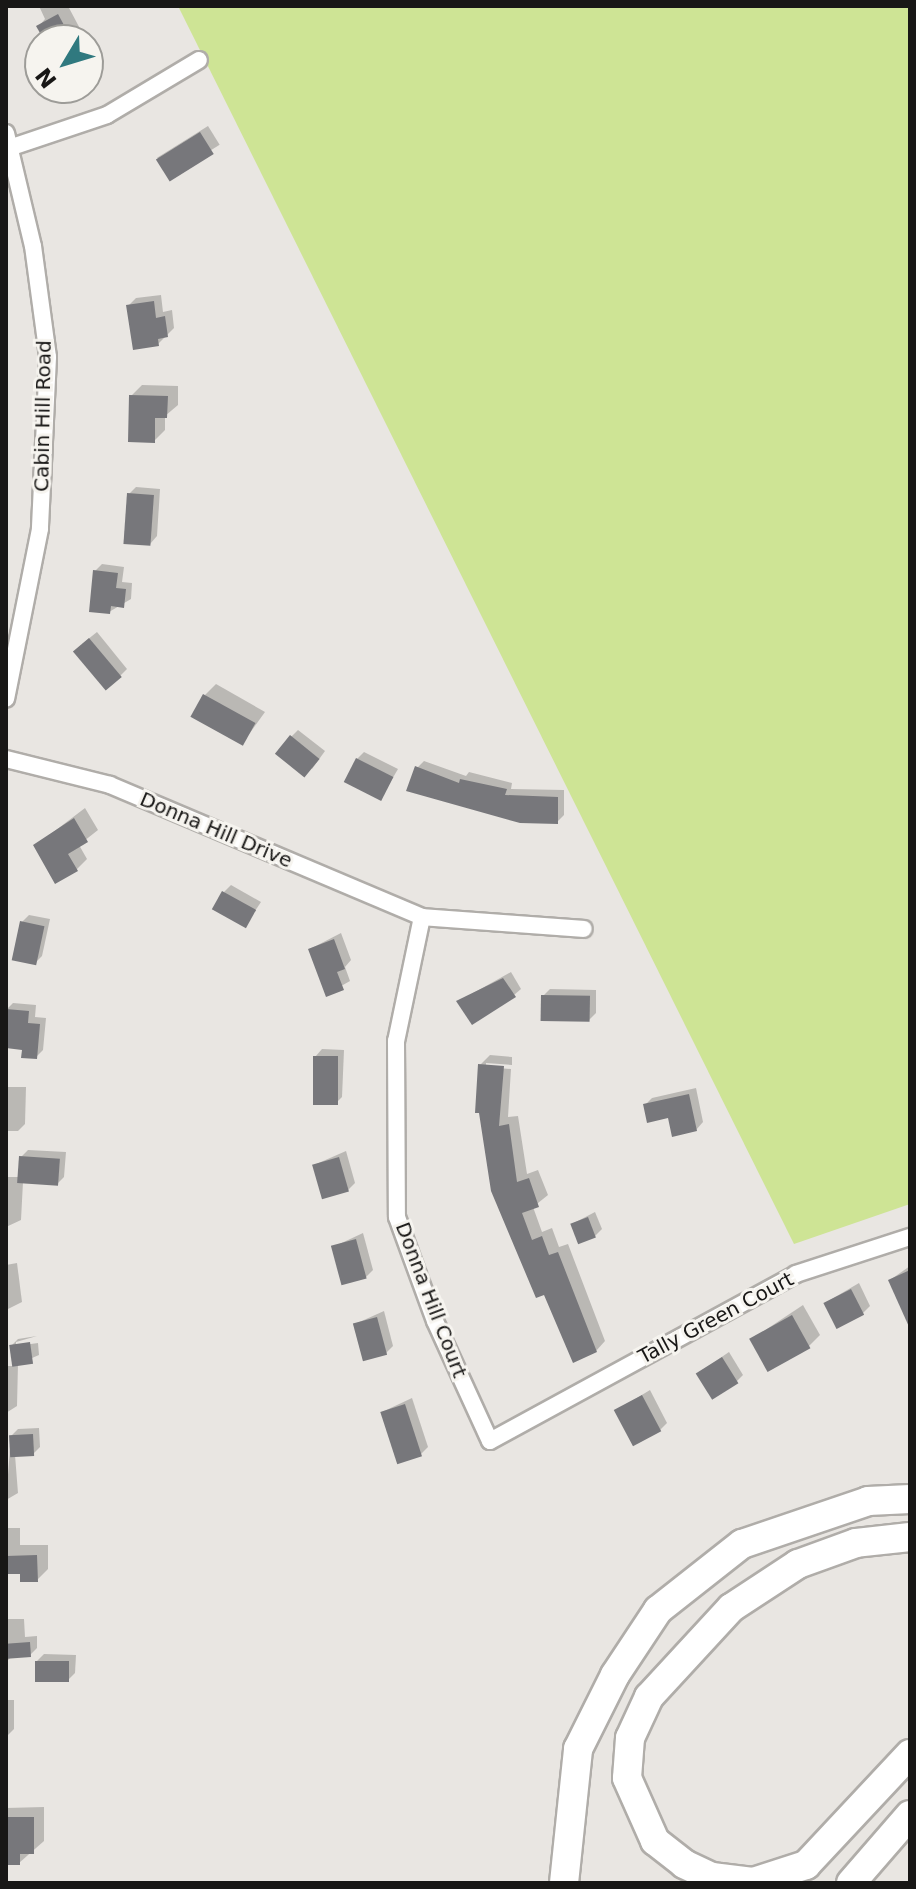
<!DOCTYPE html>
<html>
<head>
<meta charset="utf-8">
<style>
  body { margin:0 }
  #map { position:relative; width:916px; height:1889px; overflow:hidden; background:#e9e6e2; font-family:"DejaVu Sans",sans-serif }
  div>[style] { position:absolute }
  .green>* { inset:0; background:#cee495 }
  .shadow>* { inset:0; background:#0003; transform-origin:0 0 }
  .building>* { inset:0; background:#77777b; transform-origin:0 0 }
  .roads { filter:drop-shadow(2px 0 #b0ada9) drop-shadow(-2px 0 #b0ada9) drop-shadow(0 2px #b0ada9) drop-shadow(0 -2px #b0ada9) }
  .minor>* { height:16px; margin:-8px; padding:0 8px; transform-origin:8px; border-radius:8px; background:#fff }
  .motorway>* { height:28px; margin:-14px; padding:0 14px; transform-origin:14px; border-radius:14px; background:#fff }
  span { translate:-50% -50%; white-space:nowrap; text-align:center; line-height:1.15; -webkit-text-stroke:6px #f6f4ef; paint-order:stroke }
  .street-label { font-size:20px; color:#181716 }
  .frame { position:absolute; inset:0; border:8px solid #181716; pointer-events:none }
  .north { position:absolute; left:24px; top:24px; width:80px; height:80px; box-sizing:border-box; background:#f6f4ef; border:2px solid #9d9c98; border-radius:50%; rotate:232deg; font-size:22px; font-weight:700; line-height:32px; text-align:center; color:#181716 }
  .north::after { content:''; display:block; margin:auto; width:28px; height:36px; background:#30797f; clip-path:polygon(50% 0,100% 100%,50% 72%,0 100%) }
</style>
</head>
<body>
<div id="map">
  <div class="green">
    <i style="clip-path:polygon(178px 6px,910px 6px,910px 1204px,794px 1244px)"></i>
  </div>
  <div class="shadow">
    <i style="clip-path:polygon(39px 6px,68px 6px,86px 40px,46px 40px,39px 26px,45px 19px)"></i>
    <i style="left:208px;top:126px;width:22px;height:60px;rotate:58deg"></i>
    <i style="clip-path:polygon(161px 295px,163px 312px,172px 310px,174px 328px,158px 344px,129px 305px,136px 298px)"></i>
    <i style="clip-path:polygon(142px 385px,178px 386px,178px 405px,165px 416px,165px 430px,154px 441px,131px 396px)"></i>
    <i style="clip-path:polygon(136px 487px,160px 489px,157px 536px,150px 544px,129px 494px)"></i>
    <i style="clip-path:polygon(102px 564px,124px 567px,122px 582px,132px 583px,131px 599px,109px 612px,95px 571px)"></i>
    <i style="clip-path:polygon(97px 632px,127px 669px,120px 676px,82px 644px)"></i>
    <i style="clip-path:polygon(216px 684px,265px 712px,242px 744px,205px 695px)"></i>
    <i style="clip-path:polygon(298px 730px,325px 751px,312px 769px,291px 737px)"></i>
    <i style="clip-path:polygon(364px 752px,398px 769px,381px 798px,357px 759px)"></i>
    <i style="clip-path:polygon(424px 761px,466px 776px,469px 772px,512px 783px,511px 789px,564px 790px,564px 815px,557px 822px,417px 768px)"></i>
    <i style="clip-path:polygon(85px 808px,98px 830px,79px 845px,87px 859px,76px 870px,35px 846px)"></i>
    <i style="clip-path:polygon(231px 885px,261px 902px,245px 926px,224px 892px)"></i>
    <i style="clip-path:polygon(29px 915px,50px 919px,42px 956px,35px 963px,22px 922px)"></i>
    <i style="clip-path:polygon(341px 933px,351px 960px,345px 967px,350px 981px,327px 994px,310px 949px)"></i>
    <i style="clip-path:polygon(511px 972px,521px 989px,514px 995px,459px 1001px)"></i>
    <i style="clip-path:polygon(550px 989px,596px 990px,596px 1013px,589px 1020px,543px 996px)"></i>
    <i style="clip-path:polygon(13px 1003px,36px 1005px,35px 1017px,46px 1018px,43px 1050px,36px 1057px,24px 1048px,6px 1046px,6px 1010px)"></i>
    <i style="clip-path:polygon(322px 1049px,344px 1050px,342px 1097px,335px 1104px,315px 1057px)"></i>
    <i style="clip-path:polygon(490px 1055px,512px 1057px,512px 1065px,486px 1063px,486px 1067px,511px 1069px,508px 1117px,518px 1116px,527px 1174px,538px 1170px,548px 1195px,533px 1207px,542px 1232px,552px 1228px,559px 1247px,568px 1244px,605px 1341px,596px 1351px,545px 1292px,538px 1295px,480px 1065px)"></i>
    <i style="clip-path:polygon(6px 1087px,26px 1087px,25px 1124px,18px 1131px,6px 1131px)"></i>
    <i style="clip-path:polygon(696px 1088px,703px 1122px,696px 1130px,645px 1105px,652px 1098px)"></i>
    <i style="clip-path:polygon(28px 1150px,66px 1152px,64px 1177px,57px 1184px,23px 1182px,21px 1220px,6px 1227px,6px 1177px,20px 1177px,21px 1157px)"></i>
    <i style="clip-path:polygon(346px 1151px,355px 1183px,348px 1190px,314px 1165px)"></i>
    <i style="clip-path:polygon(595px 1212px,602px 1229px,595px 1236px,572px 1224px)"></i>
    <i style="clip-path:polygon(363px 1233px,373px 1270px,366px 1277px,333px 1247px)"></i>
    <i style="clip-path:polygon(17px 1263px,22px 1302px,6px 1310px,6px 1265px)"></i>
    <i style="clip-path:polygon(910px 1266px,910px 1308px,890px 1280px)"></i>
    <i style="clip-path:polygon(859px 1283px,870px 1306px,863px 1313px,825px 1303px)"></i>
    <i style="clip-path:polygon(803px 1305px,820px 1335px,809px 1346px,752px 1339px)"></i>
    <i style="clip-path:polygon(384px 1311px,393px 1346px,386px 1353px,355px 1324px)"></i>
    <i style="clip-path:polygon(37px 1336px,16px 1342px,16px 1346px,38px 1343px,39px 1355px,18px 1364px,17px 1406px,6px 1413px,6px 1366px,14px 1366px,11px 1346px,18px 1339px)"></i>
    <i style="clip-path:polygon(729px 1352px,743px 1375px,736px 1382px,698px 1373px)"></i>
    <i style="clip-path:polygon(650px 1390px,667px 1423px,660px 1430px,617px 1410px)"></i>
    <i style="clip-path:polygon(412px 1398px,428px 1447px,421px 1454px,382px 1412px)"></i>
    <i style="clip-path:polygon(39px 1428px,40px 1447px,33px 1454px,15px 1455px,18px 1493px,6px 1500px,11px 1436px,18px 1429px)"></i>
    <i style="clip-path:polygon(6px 1528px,20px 1528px,20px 1545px,48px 1545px,48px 1569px,37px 1580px,22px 1572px,6px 1572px)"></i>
    <i style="clip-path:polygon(6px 1619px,24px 1619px,25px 1637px,37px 1636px,37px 1648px,30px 1655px,12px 1656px,6px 1662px)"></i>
    <i style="clip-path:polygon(44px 1654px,76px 1655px,75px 1673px,68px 1680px,37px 1661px)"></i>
    <i style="clip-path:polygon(6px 1700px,14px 1700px,14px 1729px,7px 1736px)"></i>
    <i style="clip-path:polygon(44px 1807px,44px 1841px,19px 1863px,6px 1863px,6px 1808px)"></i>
  </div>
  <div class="building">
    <i style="clip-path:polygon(58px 14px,72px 40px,44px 40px,36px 26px)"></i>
    <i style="left:200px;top:132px;width:26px;height:52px;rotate:58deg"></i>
    <i style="clip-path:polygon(154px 301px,156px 318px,165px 316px,168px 337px,158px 339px,159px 346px,133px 350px,126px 305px)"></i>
    <i style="clip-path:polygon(129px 395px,168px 396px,167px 418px,155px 418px,155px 443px,128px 442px)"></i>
    <i style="left:127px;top:493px;width:27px;height:51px;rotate:4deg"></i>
    <i style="clip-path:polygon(93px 570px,118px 573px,116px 588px,126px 589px,124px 608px,111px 606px,110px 614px,89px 612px)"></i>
    <i style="left:89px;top:638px;width:51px;height:21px;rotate:50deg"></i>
    <i style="left:203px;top:694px;width:60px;height:26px;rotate:29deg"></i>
    <i style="left:290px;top:735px;width:38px;height:24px;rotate:39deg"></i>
    <i style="left:356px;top:758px;width:42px;height:27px;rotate:27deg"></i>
    <i style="clip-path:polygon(415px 766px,459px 783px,460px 779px,507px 789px,505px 795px,558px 797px,558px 824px,520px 823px,406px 791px)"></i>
    <i style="clip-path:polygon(74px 818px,88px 842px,68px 854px,78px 871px,55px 884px,33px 845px)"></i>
    <i style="left:222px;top:891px;width:39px;height:21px;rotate:29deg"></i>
    <i style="left:20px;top:921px;width:25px;height:40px;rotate:12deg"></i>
    <i style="clip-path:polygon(334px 939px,345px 969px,337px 972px,344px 990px,326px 997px,308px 949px)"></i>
    <i style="clip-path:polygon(503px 978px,516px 997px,472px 1025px,456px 1001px)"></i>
    <i style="left:541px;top:995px;width:49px;height:26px;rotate:1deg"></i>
    <i style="clip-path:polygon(6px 1009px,29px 1011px,28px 1023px,40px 1024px,37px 1059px,21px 1058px,22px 1050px,6px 1048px)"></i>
    <i style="left:313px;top:1056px;width:25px;height:49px"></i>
    <i style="clip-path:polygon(478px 1064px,504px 1066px,499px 1126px,509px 1124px,517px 1182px,529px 1178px,539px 1207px,522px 1213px,532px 1240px,542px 1236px,549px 1255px,558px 1252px,597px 1352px,573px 1363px,544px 1295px,536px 1298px,491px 1191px,479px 1113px,475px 1113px)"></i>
    <i style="clip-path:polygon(689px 1094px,697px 1131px,672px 1137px,668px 1118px,647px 1123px,643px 1104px)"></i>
    <i style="left:19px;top:1156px;width:41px;height:27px;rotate:4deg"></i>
    <i style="left:339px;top:1157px;width:36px;height:28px;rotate:74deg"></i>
    <i style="left:588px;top:1217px;width:22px;height:19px;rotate:69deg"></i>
    <i style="left:356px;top:1239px;width:41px;height:26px;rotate:75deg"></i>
    <i style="clip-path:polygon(910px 1270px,910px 1329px,888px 1280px)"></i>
    <i style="left:851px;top:1289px;width:29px;height:31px;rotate:63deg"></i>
    <i style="left:792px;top:1315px;width:38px;height:49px;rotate:61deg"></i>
    <i style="left:377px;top:1317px;width:39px;height:25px;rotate:75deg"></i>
    <i style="left:30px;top:1342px;width:22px;height:21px;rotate:82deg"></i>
    <i style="left:722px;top:1357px;width:31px;height:31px;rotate:58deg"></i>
    <i style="left:642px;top:1395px;width:41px;height:32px;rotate:62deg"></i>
    <i style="left:405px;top:1404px;width:55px;height:26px;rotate:72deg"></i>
    <i style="left:33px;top:1434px;width:22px;height:24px;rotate:87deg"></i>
    <i style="clip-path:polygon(37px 1555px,38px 1582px,20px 1582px,20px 1574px,6px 1574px,6px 1556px)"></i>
    <i style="left:30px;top:1642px;width:15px;height:24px;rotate:86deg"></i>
    <i style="left:35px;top:1661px;width:34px;height:21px"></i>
    <i style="clip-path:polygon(6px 1817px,34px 1817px,34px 1854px,20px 1854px,20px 1865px,6px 1865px)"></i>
  </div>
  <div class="roads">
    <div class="minor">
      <i style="left:6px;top:133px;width:116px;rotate:76.6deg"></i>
      <i style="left:33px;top:246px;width:112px;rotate:82.3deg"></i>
      <i style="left:48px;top:357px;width:172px;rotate:92.7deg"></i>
      <i style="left:40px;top:529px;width:173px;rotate:101.3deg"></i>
      <i style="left:12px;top:147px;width:100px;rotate:-18.6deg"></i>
      <i style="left:107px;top:115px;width:107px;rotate:-30.9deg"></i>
      <i style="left:6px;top:759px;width:107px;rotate:14deg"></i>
      <i style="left:110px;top:785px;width:339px;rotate:22.9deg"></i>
      <i style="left:422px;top:917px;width:127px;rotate:101.8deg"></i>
      <i style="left:396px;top:1041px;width:176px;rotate:89.7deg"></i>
      <i style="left:397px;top:1217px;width:111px;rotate:69.9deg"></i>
      <i style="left:435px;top:1321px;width:132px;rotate:65.4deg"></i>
      <i style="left:490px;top:1441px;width:349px;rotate:-28.6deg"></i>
      <i style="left:796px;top:1274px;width:120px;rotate:-18deg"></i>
      <i style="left:422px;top:917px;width:162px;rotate:4.2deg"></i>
    </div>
    <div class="motorway">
      <i style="left:910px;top:1537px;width:54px;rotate:173.7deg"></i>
      <i style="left:856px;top:1543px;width:62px;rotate:160.1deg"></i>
      <i style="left:798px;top:1564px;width:80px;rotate:146.7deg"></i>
      <i style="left:731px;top:1608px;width:121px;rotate:132.7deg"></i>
      <i style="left:649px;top:1697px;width:45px;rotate:114.9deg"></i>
      <i style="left:630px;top:1738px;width:40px;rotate:94.3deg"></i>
      <i style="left:627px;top:1778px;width:69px;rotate:66deg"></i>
      <i style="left:655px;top:1841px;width:37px;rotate:38deg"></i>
      <i style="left:684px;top:1864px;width:31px;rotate:25deg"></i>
      <i style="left:712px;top:1877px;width:41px;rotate:7deg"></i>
      <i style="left:753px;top:1882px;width:56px;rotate:-17.8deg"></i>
      <i style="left:806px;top:1865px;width:152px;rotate:-46.9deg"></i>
      <i style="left:564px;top:1883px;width:135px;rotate:-84deg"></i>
      <i style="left:578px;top:1749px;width:83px;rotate:-63.4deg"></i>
      <i style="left:615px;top:1675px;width:78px;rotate:-56.5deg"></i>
      <i style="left:658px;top:1610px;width:107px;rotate:-38.2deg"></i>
      <i style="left:742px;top:1544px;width:133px;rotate:-18.8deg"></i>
      <i style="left:868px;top:1501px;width:42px;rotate:-2.7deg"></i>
      <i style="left:851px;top:1883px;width:90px;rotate:-49.1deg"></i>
    </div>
  </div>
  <div class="street-label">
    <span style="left:43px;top:416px;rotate:-89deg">Cabin Hill Road</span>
    <span style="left:216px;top:830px;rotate:23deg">Donna Hill Drive</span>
    <span style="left:431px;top:1300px;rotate:69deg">Donna Hill Court</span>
    <span style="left:716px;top:1318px;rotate:-28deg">Tally Green Court</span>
  </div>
  <div class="frame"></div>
  <div class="north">N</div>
</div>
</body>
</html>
